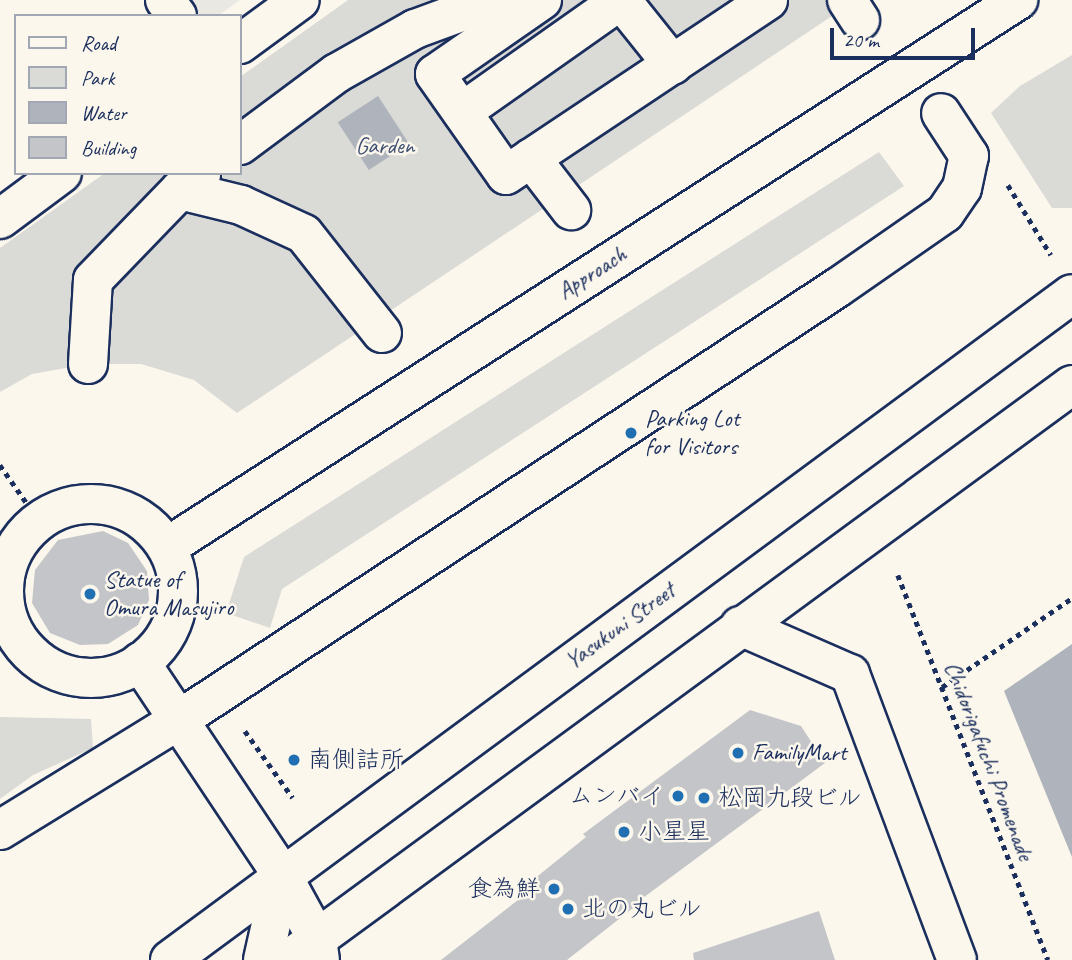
<!DOCTYPE html>
<html>
<head>
<meta charset="utf-8">
<style>
  body { margin:0 }
  #map { position:relative; width:1072px; height:960px; overflow:hidden; background:#fbf7ec; font-family:Caveat,"Klee One",sans-serif }
  div>[style] { position:absolute }
  .built>* { inset:0; background:#eae8e2 }
  .green>* { inset:0; background:#dadad7 }
  .water>* { inset:0; background:#afb3bb; transform-origin:0 0 }
  .building>* { inset:0; background:#c3c5c9 }
  .path>* { height:4.5px; margin-top:-2.25px; transform-origin:0; background:repeating-linear-gradient(90deg,#1b2f5e 0 5px,transparent 0 10px) }
  .roads { filter:drop-shadow(2px 0 #1b2f5e) drop-shadow(-2px 0 #1b2f5e) drop-shadow(0 2px #1b2f5e) drop-shadow(0 -2px #1b2f5e) }
  .minor>* { height:38px; margin:-19px; padding:0 19px; transform-origin:19px; border-radius:19px; background:#fbf7ec }
  .minor>.ring { margin:-19px; padding:0; box-sizing:content-box; background:none; border:38px solid #fbf7ec; border-radius:50% }
  .major>* { height:38px; margin:-19px; padding:0 19px; transform-origin:19px; border-radius:19px; background:#fbf7ec }
  .dots>* { width:19px; height:19px; translate:-50% -50%; box-sizing:border-box; border:4px solid #fbf7ec; border-radius:50% }
  span { translate:-50% -50%; white-space:nowrap; text-align:center; line-height:1.15; -webkit-text-stroke:5px #fbf7ec; paint-order:stroke }
  .park-label { font-size:24px; color:#415176 }
  .street-label { font-size:24px; color:#1b2f5e }
  .poi-label { font-size:24px; color:#1b2f5e }
  .left { translate:0 -50%; text-align:left }
  .right { translate:-100% -50%; text-align:right }
  .legend { position:absolute; left:14px; top:14px; width:228px; height:161px; box-sizing:border-box; background:#fbf7ec; border:2px solid #a1a7b3; margin:0; padding:9px 12px; list-style:none; font-size:21px; color:#1b2f5e }
  .legend li { display:flex; align-items:center; gap:14px; height:35px }
  .legend b { width:35px; border:2px solid #a1a7b3 }
  .scale { position:absolute; left:830px; top:28px; width:145px; height:32px; box-sizing:border-box; border:4px solid #1b2f5e; border-top:0; padding-left:9px; font-size:21px; line-height:24px; white-space:nowrap; color:#1b2f5e; -webkit-text-stroke:5px #fbf7ec; paint-order:stroke }
</style>
</head>
<body>
<div id="map">
  <div class="built">
    <i style="clip-path:polygon(183px 0,240px 0,218px 16px,194px 16px)"></i>
  </div>
  <div class="green">
    <i style="clip-path:polygon(348px 0,856px 0,237px 413px,194px 380px,141px 364px,88px 364px,32px 374px,0 392px,0 248px,105px 173px,240px 173px,240px 77px)"></i>
    <i style="clip-path:polygon(1072px 55px,1072px 208px,1052px 208px,991px 113px,1020px 86px)"></i>
    <i style="clip-path:polygon(879px 152px,904px 186px,282px 589px,270px 628px,226px 613px,244px 557px)"></i>
    <i style="clip-path:polygon(0 717px,91px 719px,93px 748px,33px 775px,0 799px)"></i>
  </div>
  <div class="water">
    <i style="left:378px;top:96px;width:57px;height:48px;rotate:57deg"></i>
    <i style="clip-path:polygon(1072px 644px,1072px 857px,1004px 691px)"></i>
  </div>
  <div class="building">
    <i style="clip-path:polygon(103px 531px,128px 543px,147px 571px,149px 600px,138px 625px,108px 644px,80px 645px,50px 633px,32px 603px,35px 570px,58px 540px)"></i>
    <i style="clip-path:polygon(750px 710px,801px 726px,825px 763px,632px 906px,633px 908px,567px 960px,441px 960px,532px 889px,528px 884px,586px 837px,583px 834px)"></i>
    <i style="clip-path:polygon(819px 911px,835px 960px,694px 960px,693px 953px)"></i>
  </div>
  <div class="path">
    <i style="left:1008px;top:185px;width:82px;rotate:58.4deg"></i>
    <i style="left:0;top:465px;width:70px;rotate:54.9deg"></i>
    <i style="left:898px;top:575px;width:413px;rotate:68.7deg"></i>
    <i style="left:942px;top:687px;width:158px;rotate:-34.4deg"></i>
    <i style="left:245px;top:731px;width:82px;rotate:54.4deg"></i>
  </div>
  <div class="roads">
    <div class="minor">
      <i style="left:165px;top:0;width:20px;rotate:53deg"></i>
      <i style="left:542px;top:0;width:130px;rotate:145.3deg"></i>
      <i style="left:435px;top:74px;width:123px;rotate:54.9deg"></i>
      <i style="left:506px;top:175px;width:315px;rotate:-33.7deg"></i>
      <i style="left:621px;top:0;width:83px;rotate:51.3deg"></i>
      <i style="left:847px;top:0;width:24px;rotate:57deg"></i>
      <i style="left:240px;top:44px;width:74px;rotate:-36.3deg"></i>
      <i style="left:462px;top:112px;width:194px;rotate:-35.2deg"></i>
      <i style="left:240px;top:145px;width:121px;rotate:-36.6deg"></i>
      <i style="left:337px;top:73px;width:90px;rotate:-29.4deg"></i>
      <i style="left:415px;top:29px;width:84px;rotate:-20.2deg"></i>
      <i style="left:531px;top:158px;width:66px;rotate:52.4deg"></i>
      <i style="left:180px;top:190px;width:63px;rotate:13.8deg"></i>
      <i style="left:241px;top:205px;width:69px;rotate:24.7deg"></i>
      <i style="left:304px;top:234px;width:126px;rotate:51.8deg"></i>
      <i style="left:0;top:219px;width:77px;rotate:-36.6deg"></i>
      <i style="left:88px;top:364px;width:84px;rotate:-86.6deg"></i>
      <i style="left:93px;top:280px;width:125px;rotate:-46deg"></i>
      <i style="left:180px;top:190px;width:26px;rotate:-36deg"></i>
      <i class="ring" style="left:4px;top:504px;width:136px;height:136px"></i>
      <i style="left:167px;top:547px;width:1012px;rotate:-32.73deg"></i>
      <i style="left:740px;top:626px;width:120px;rotate:23.6deg"></i>
      <i style="left:850px;top:674px;width:305px;rotate:69.5deg"></i>
      <i style="left:140px;top:662px;width:256px;rotate:56.3deg"></i>
      <i style="left:0;top:830px;width:208px;rotate:-31.6deg"></i>
      <i style="left:177px;top:721px;width:789px;rotate:-33.27deg"></i>
      <i style="left:837px;top:288px;width:131px;rotate:-34.8deg"></i>
      <i style="left:945px;top:213px;width:30px;rotate:-56deg"></i>
      <i style="left:962px;top:188px;width:33px;rotate:-78deg"></i>
      <i style="left:969px;top:156px;width:51px;rotate:-123.1deg"></i>
    </div>
    <div class="major">
      <i style="left:282px;top:875px;width:73px;rotate:61.3deg"></i>
      <i style="left:317px;top:939px;width:21px;rotate:82deg"></i>
      <i style="left:170px;top:960px;width:1121px;rotate:-36.44deg"></i>
      <i style="left:263px;top:960px;width:87px;rotate:-77.4deg"></i>
      <i style="left:288px;top:960px;width:972px;rotate:-36.26deg"></i>
    </div>
  </div>
  <div class="dots">
    <i style="left:631px;top:433px;background:#1f6fb2"></i>
    <i style="left:90px;top:594px;background:#1f6fb2"></i>
    <i style="left:738px;top:753px;background:#1f6fb2"></i>
    <i style="left:294px;top:760px;background:#1f6fb2"></i>
    <i style="left:678px;top:796px;background:#1f6fb2"></i>
    <i style="left:704px;top:798px;background:#1f6fb2"></i>
    <i style="left:624px;top:832px;background:#1f6fb2"></i>
    <i style="left:554px;top:889px;background:#1f6fb2"></i>
    <i style="left:568px;top:909px;background:#1f6fb2"></i>
  </div>
  <div class="park-label">
    <span style="left:385px;top:146px">Garden</span>
  </div>
  <div class="street-label">
    <span style="left:592px;top:273px;rotate:-33deg">Approach</span>
    <span style="left:620px;top:626px;rotate:-36deg">Yasukuni Street</span>
    <span style="left:989px;top:761px;rotate:69deg">Chidorigafuchi Promenade</span>
  </div>
  <div class="poi-label">
    <span class="left" style="left:645px;top:433px">Parking Lot<br>for Visitors</span>
    <span class="left" style="left:104px;top:594px">Statue of<br>Omura Masujiro</span>
    <span class="left" style="left:752px;top:753px">FamilyMart</span>
    <span class="left" style="left:308px;top:760px">南側詰所</span>
    <span class="right" style="left:664px;top:796px">ムンバイ</span>
    <span class="left" style="left:718px;top:798px">松岡九段ビル</span>
    <span class="left" style="left:638px;top:832px">小星星</span>
    <span class="right" style="left:540px;top:889px">食為鮮</span>
    <span class="left" style="left:582px;top:909px">北の丸ビル</span>
  </div>
  <ul class="legend">
  <li><b style="height:9px;background:#fbf7ec"></b>Road</li>
  <li><b style="height:19px;background:#dadad7"></b>Park</li>
  <li><b style="height:19px;background:#afb3bb"></b>Water</li>
  <li><b style="height:19px;background:#c3c5c9"></b>Building</li>
  </ul>
  <div class="scale">20 m</div>
</div>
</body>
</html>
